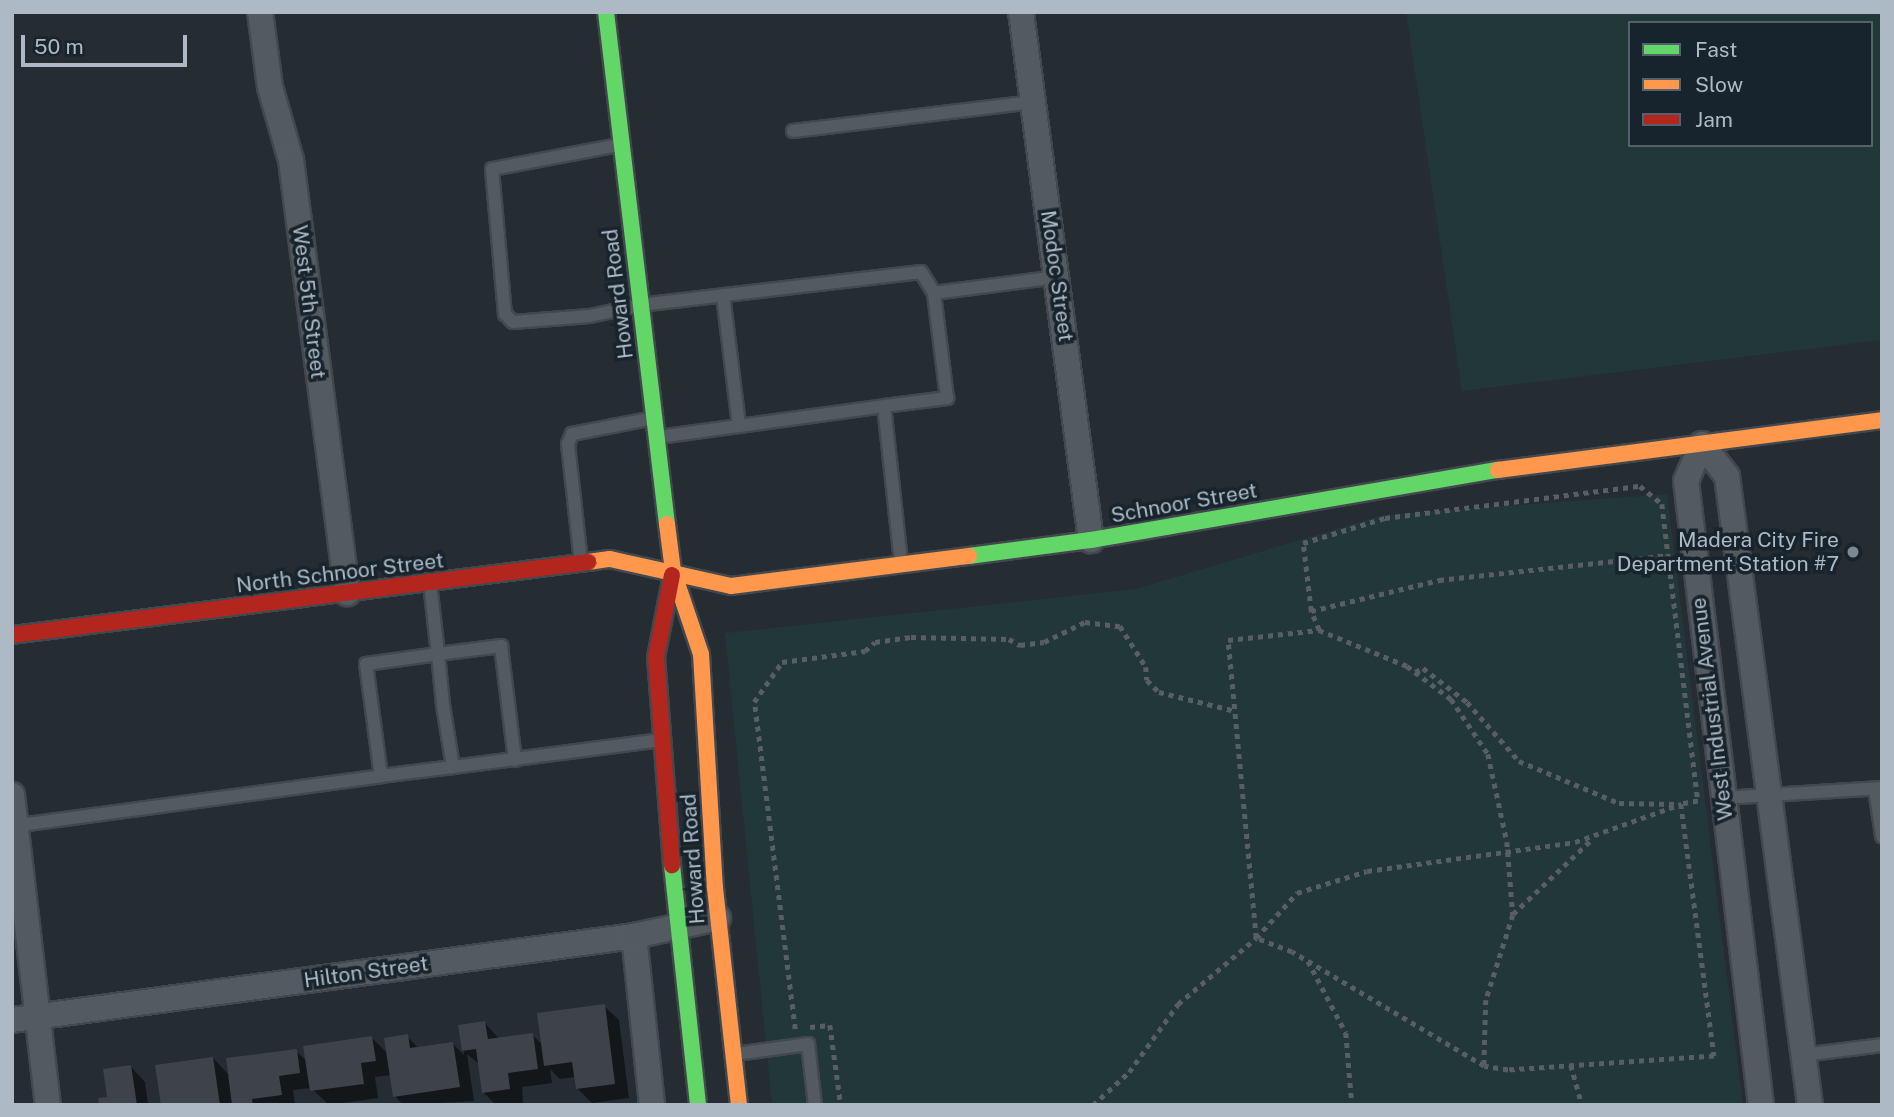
<!DOCTYPE html>
<html>
<head>
<meta charset="utf-8">
<style>
  body { margin:0 }
  #map { position:relative; width:1894px; height:1117px; overflow:hidden; background:#252c32; font-family:"Public Sans",sans-serif }
  div>[style] { position:absolute }
  .green>* { inset:0; background:#223737 }
  .shadow>* { inset:0; background:#0007 }
  .building>* { inset:0; background:#3d4349 }
  .path>* { height:4.5px; margin-top:-2.25px; transform-origin:0; background:repeating-linear-gradient(90deg,#585e64 0 5px,transparent 0 10px) }
  .roads { filter:drop-shadow(2px 0 #42484d) drop-shadow(-2px 0 #42484d) drop-shadow(0 2px #42484d) drop-shadow(0 -2px #42484d) }
  .lane>* { height:12px; margin:-6px; padding:0 6px; transform-origin:6px; border-radius:6px; background:#545b60 }
  .street>* { height:24px; margin:-12px; padding:0 12px; transform-origin:12px; border-radius:12px; background:#545b60 }
  .fast>* { height:16px; margin:-8px; padding:0 8px; transform-origin:8px; border-radius:8px; background:#63d668 }
  .slow>* { height:16px; margin:-8px; padding:0 8px; transform-origin:8px; border-radius:8px; background:#ff974d }
  .jam>* { height:16px; margin:-8px; padding:0 8px; transform-origin:8px; border-radius:8px; background:#b3261e }
  .dots>* { width:19px; height:19px; translate:-50% -50%; box-sizing:border-box; border:4px solid #18242d; border-radius:50% }
  span { translate:-50% -50%; white-space:nowrap; text-align:center; line-height:1.15; -webkit-text-stroke:7px #18242d; paint-order:stroke }
  .street-label { font-size:21px; color:#adbac5 }
  .poi-label { font-size:21px; color:#adbac5 }
  .right { translate:-100% -50%; text-align:right }
  .frame { position:absolute; inset:0; border:14px solid #adbac5; pointer-events:none }
  .legend { position:absolute; left:1628px; top:21px; width:245px; height:126px; box-sizing:border-box; background:#18242d; border:2px solid #54606a; margin:0; padding:9px 12px; list-style:none; font-size:21px; color:#adbac5 }
  .legend li { display:flex; align-items:center; gap:14px; height:35px }
  .legend b { width:35px; border:2px solid #54606a }
  .scale { position:absolute; left:21px; top:35px; width:166px; height:32px; box-sizing:border-box; border:4px solid #adbac5; border-top:0; padding-left:9px; font-size:21px; line-height:24px; white-space:nowrap; color:#adbac5; -webkit-text-stroke:5px #18242d; paint-order:stroke }
</style>
</head>
<body>
<div id="map">
  <div class="green">
    <i style="clip-path:polygon(evenodd,1406px 12px,1882px 12px,1882px 340px,1462px 391px,1406px 12px,1630px 23px,1871px 23px,1871px 145px,1630px 145px,1630px 23px)"></i>
    <i style="clip-path:polygon(1667px 494px,1743px 1105px,772px 1105px,725px 633px,1136px 589px,1383px 515px)"></i>
  </div>
  <div class="shadow">
    <i style="clip-path:polygon(604px 1006px,619px 1020px,629px 1098px,592px 1103px,577px 1088px,576px 1077px,560px 1079px,550px 1069px,552px 1083px,522px 1087px,523px 1103px,496px 1105px,483px 1092px,480px 1065px,467px 1054px,474px 1101px,403px 1105px,395px 1096px,391px 1075px,375px 1077px,378px 1098px,329px 1105px,311px 1088px,293px 1090px,295px 1105px,163px 1105px,213px 1058px,230px 1076px,296px 1051px,307px 1061px,372px 1038px,389px 1055px,407px 1036px,419px 1049px,453px 1044px,464px 1055px,460px 1026px,485px 1023px,499px 1039px,532px 1035px,543px 1045px)"></i>
    <i style="clip-path:polygon(131px 1067px,145px 1082px,148px 1105px,100px 1105px)"></i>
  </div>
  <div class="building">
    <i style="clip-path:polygon(605px 1004px,615px 1084px,576px 1089px,572px 1062px,544px 1066px,537px 1013px)"></i>
    <i style="clip-path:polygon(485px 1021px,488px 1039px,533px 1033px,538px 1069px,508px 1073px,510px 1089px,482px 1093px,476px 1049px,462px 1051px,458px 1025px)"></i>
    <i style="clip-path:polygon(408px 1034px,410px 1048px,453px 1042px,460px 1087px,393px 1097px,384px 1038px)"></i>
    <i style="clip-path:polygon(372px 1036px,376px 1061px,361px 1063px,364px 1084px,310px 1091px,303px 1046px)"></i>
    <i style="clip-path:polygon(297px 1049px,300px 1073px,279px 1076px,282px 1095px,252px 1099px,253px 1105px,232px 1105px,226px 1058px)"></i>
    <i style="clip-path:polygon(213px 1057px,220px 1105px,161px 1105px,155px 1065px)"></i>
    <i style="clip-path:polygon(131px 1065px,137px 1105px,99px 1105px,98px 1098px,107px 1097px,103px 1069px)"></i>
  </div>
  <div class="path">
    <i style="left:1640px;top:486px;width:28px;rotate:39deg"></i>
    <i style="left:1662px;top:504px;width:299px;rotate:83.1deg"></i>
    <i style="left:1698px;top:801px;width:17px;rotate:170deg"></i>
    <i style="left:1681px;top:804px;width:254px;rotate:82.5deg"></i>
    <i style="left:1714px;top:1056px;width:206px;rotate:176.1deg"></i>
    <i style="left:1508px;top:1070px;width:24px;rotate:-171deg"></i>
    <i style="left:1484px;top:1066px;width:223px;rotate:-149.3deg"></i>
    <i style="left:1292px;top:952px;width:39px;rotate:-159deg"></i>
    <i style="left:1256px;top:938px;width:299px;rotate:-95.4deg"></i>
    <i style="left:1228px;top:640px;width:92px;rotate:-6.3deg"></i>
    <i style="left:1319px;top:630px;width:21px;rotate:-113deg"></i>
    <i style="left:1311px;top:611px;width:68px;rotate:-96.7deg"></i>
    <i style="left:1303px;top:543px;width:86px;rotate:-17deg"></i>
    <i style="left:1385px;top:518px;width:257px;rotate:-7.2deg"></i>
    <i style="left:1311px;top:611px;width:132px;rotate:-13.6deg"></i>
    <i style="left:1439px;top:580px;width:230px;rotate:-6.2deg"></i>
    <i style="left:1319px;top:630px;width:95px;rotate:22.2deg"></i>
    <i style="left:1407px;top:666px;width:55px;rotate:36.9deg"></i>
    <i style="left:1451px;top:699px;width:66px;rotate:56.1deg"></i>
    <i style="left:1488px;top:754px;width:90px;rotate:77.8deg"></i>
    <i style="left:1507px;top:842px;width:73px;rotate:85.3deg"></i>
    <i style="left:1513px;top:915px;width:89px;rotate:107.6deg"></i>
    <i style="left:1486px;top:1000px;width:66px;rotate:91.7deg"></i>
    <i style="left:1415px;top:672px;width:9px;rotate:-27deg"></i>
    <i style="left:1423px;top:668px;width:56px;rotate:37.7deg"></i>
    <i style="left:1467px;top:702px;width:79px;rotate:48.6deg"></i>
    <i style="left:1519px;top:761px;width:108px;rotate:22.8deg"></i>
    <i style="left:1619px;top:803px;width:58px;rotate:1deg"></i>
    <i style="left:1513px;top:914px;width:110px;rotate:-43.5deg"></i>
    <i style="left:1308px;top:961px;width:81px;rotate:62.2deg"></i>
    <i style="left:1346px;top:1033px;width:72px;rotate:85.2deg"></i>
    <i style="left:810px;top:1027px;width:20px;rotate:-6deg"></i>
    <i style="left:830px;top:1025px;width:81px;rotate:82.2deg"></i>
    <i style="left:795px;top:1029px;width:330px;rotate:-97.1deg"></i>
    <i style="left:754px;top:702px;width:49px;rotate:-55deg"></i>
    <i style="left:782px;top:662px;width:84px;rotate:-7.5deg"></i>
    <i style="left:865px;top:651px;width:13px;rotate:-42deg"></i>
    <i style="left:875px;top:642px;width:36px;rotate:-8deg"></i>
    <i style="left:911px;top:637px;width:98px;rotate:1.2deg"></i>
    <i style="left:1009px;top:639px;width:13px;rotate:29deg"></i>
    <i style="left:1020px;top:645px;width:24px;rotate:-7deg"></i>
    <i style="left:1044px;top:642px;width:46px;rotate:-26deg"></i>
    <i style="left:1085px;top:622px;width:35px;rotate:7deg"></i>
    <i style="left:1120px;top:626px;width:49px;rotate:57.6deg"></i>
    <i style="left:1146px;top:667px;width:13px;rotate:86deg"></i>
    <i style="left:1147px;top:680px;width:17px;rotate:45deg"></i>
    <i style="left:1159px;top:692px;width:79px;rotate:13.9deg"></i>
    <i style="left:1571px;top:1065px;width:41px;rotate:74.6deg"></i>
    <i style="left:1093px;top:1105px;width:49px;rotate:-42.5deg"></i>
    <i style="left:1129px;top:1072px;width:84px;rotate:-54.2deg"></i>
    <i style="left:1178px;top:1004px;width:102px;rotate:-40.2deg"></i>
    <i style="left:1256px;top:938px;width:61px;rotate:-47.7deg"></i>
    <i style="left:1297px;top:893px;width:73px;rotate:-17.4deg"></i>
    <i style="left:1367px;top:871px;width:210px;rotate:-7.9deg"></i>
    <i style="left:1575px;top:842px;width:113px;rotate:-19.7deg"></i>
  </div>
  <div class="roads">
    <div class="lane">
      <i style="left:793px;top:131px;width:242px;rotate:-6.9deg"></i>
      <i style="left:619px;top:145px;width:129px;rotate:169.3deg"></i>
      <i style="left:492px;top:169px;width:146px;rotate:84.9deg"></i>
      <i style="left:505px;top:314px;width:11px;rotate:45deg"></i>
      <i style="left:513px;top:322px;width:77px;rotate:-4.5deg"></i>
      <i style="left:590px;top:316px;width:51px;rotate:-12.4deg"></i>
      <i style="left:640px;top:305px;width:283px;rotate:-6.7deg"></i>
      <i style="left:921px;top:272px;width:25px;rotate:58deg"></i>
      <i style="left:723px;top:295px;width:132px;rotate:83deg"></i>
      <i style="left:659px;top:437px;width:227px;rotate:-7.8deg"></i>
      <i style="left:581px;top:562px;width:119px;rotate:-96.3deg"></i>
      <i style="left:568px;top:444px;width:11px;rotate:-68deg"></i>
      <i style="left:572px;top:434px;width:84px;rotate:-11deg"></i>
      <i style="left:901px;top:562px;width:157px;rotate:-96.2deg"></i>
      <i style="left:884px;top:406px;width:64px;rotate:-7.2deg"></i>
      <i style="left:947px;top:398px;width:106px;rotate:-97.1deg"></i>
      <i style="left:934px;top:293px;width:125px;rotate:-7.4deg"></i>
      <i style="left:430px;top:583px;width:71px;rotate:83.6deg"></i>
      <i style="left:438px;top:654px;width:51px;rotate:84.4deg"></i>
      <i style="left:443px;top:705px;width:63px;rotate:80.8deg"></i>
      <i style="left:453px;top:767px;width:73px;rotate:172.9deg"></i>
      <i style="left:381px;top:776px;width:113px;rotate:-97.6deg"></i>
      <i style="left:366px;top:664px;width:73px;rotate:-7.9deg"></i>
      <i style="left:438px;top:654px;width:64px;rotate:-7.2deg"></i>
      <i style="left:501px;top:646px;width:115px;rotate:83deg"></i>
      <i style="left:453px;top:767px;width:210px;rotate:-7.4deg"></i>
      <i style="left:1875px;top:789px;width:48px;rotate:81.5deg"></i>
      <i style="left:1723px;top:798px;width:159px;rotate:-3.6deg"></i>
      <i style="left:13px;top:826px;width:371px;rotate:-7.7deg"></i>
      <i style="left:736px;top:1054px;width:73px;rotate:-7.9deg"></i>
      <i style="left:808px;top:1044px;width:61px;rotate:83.5deg"></i>
      <i style="left:1803px;top:1055px;width:80px;rotate:-7.2deg"></i>
    </div>
    <div class="street">
      <i style="left:260px;top:12px;width:76px;rotate:82.4deg"></i>
      <i style="left:270px;top:87px;width:76px;rotate:74deg"></i>
      <i style="left:291px;top:160px;width:437px;rotate:82.6deg"></i>
      <i style="left:1021px;top:12px;width:533px;rotate:82.45deg"></i>
      <i style="left:12px;top:795px;width:312px;rotate:83.4deg"></i>
      <i style="left:634px;top:936px;width:170px;rotate:83.9deg"></i>
      <i style="left:12px;top:1020px;width:628px;rotate:-7.69deg"></i>
      <i style="left:634px;top:936px;width:86px;rotate:-12.1deg"></i>
      <i style="left:1761px;top:1105px;width:628px;rotate:-96.85deg"></i>
      <i style="left:1686px;top:481px;width:40px;rotate:-66.6deg"></i>
      <i style="left:1702px;top:444px;width:41px;rotate:52deg"></i>
      <i style="left:1727px;top:476px;width:634px;rotate:82.48deg"></i>
    </div>
    <div class="fast">
      <i style="left:606px;top:12px;width:516px;rotate:83.21deg"></i>
      <i style="left:969px;top:556px;width:123px;rotate:-7.5deg"></i>
      <i style="left:1091px;top:540px;width:413px;rotate:-9.8deg"></i>
      <i style="left:672px;top:865px;width:241px;rotate:83.8deg"></i>
    </div>
    <div class="slow">
      <i style="left:1498px;top:470px;width:387px;rotate:-7.4deg"></i>
      <i style="left:667px;top:524px;width:47px;rotate:82.7deg"></i>
      <i style="left:673px;top:571px;width:88px;rotate:71.4deg"></i>
      <i style="left:701px;top:654px;width:234px;rotate:86.6deg"></i>
      <i style="left:715px;top:888px;width:218px;rotate:83.7deg"></i>
      <i style="left:588px;top:562px;width:22px;rotate:-8deg"></i>
      <i style="left:610px;top:559px;width:124px;rotate:12.6deg"></i>
      <i style="left:731px;top:586px;width:240px;rotate:-7.2deg"></i>
    </div>
    <div class="jam">
      <i style="left:672px;top:575px;width:84px;rotate:101deg"></i>
      <i style="left:656px;top:657px;width:209px;rotate:85.6deg"></i>
      <i style="left:12px;top:635px;width:581px;rotate:-7.22deg"></i>
    </div>
  </div>
  <div class="dots">
    <i style="left:1853px;top:552px;background:#7d8892"></i>
  </div>
  <div class="street-label">
    <span style="left:1057px;top:276px;rotate:82deg">Modoc Street</span>
    <span style="left:618px;top:294px;rotate:-97deg">Howard Road</span>
    <span style="left:309px;top:302px;rotate:83deg">West 5th Street</span>
    <span style="left:1184px;top:503px;rotate:-10deg">Schnoor Street</span>
    <span style="left:340px;top:573px;rotate:-7deg">North Schnoor Street</span>
    <span style="left:1712px;top:709px;rotate:-97deg">West Industrial Avenue</span>
    <span style="left:693px;top:859px;rotate:-94deg">Howard Road</span>
    <span style="left:366px;top:972px;rotate:-8deg">Hilton Street</span>
  </div>
  <div class="poi-label">
    <span class="right" style="left:1839px;top:552px">Madera City Fire<br>Department Station #7</span>
  </div>
  <div class="frame"></div>
  <ul class="legend">
  <li><b style="height:9px;background:#63d668"></b>Fast</li>
  <li><b style="height:9px;background:#ff974d"></b>Slow</li>
  <li><b style="height:9px;background:#b3261e"></b>Jam</li>
  </ul>
  <div class="scale">50 m</div>
</div>
</body>
</html>
